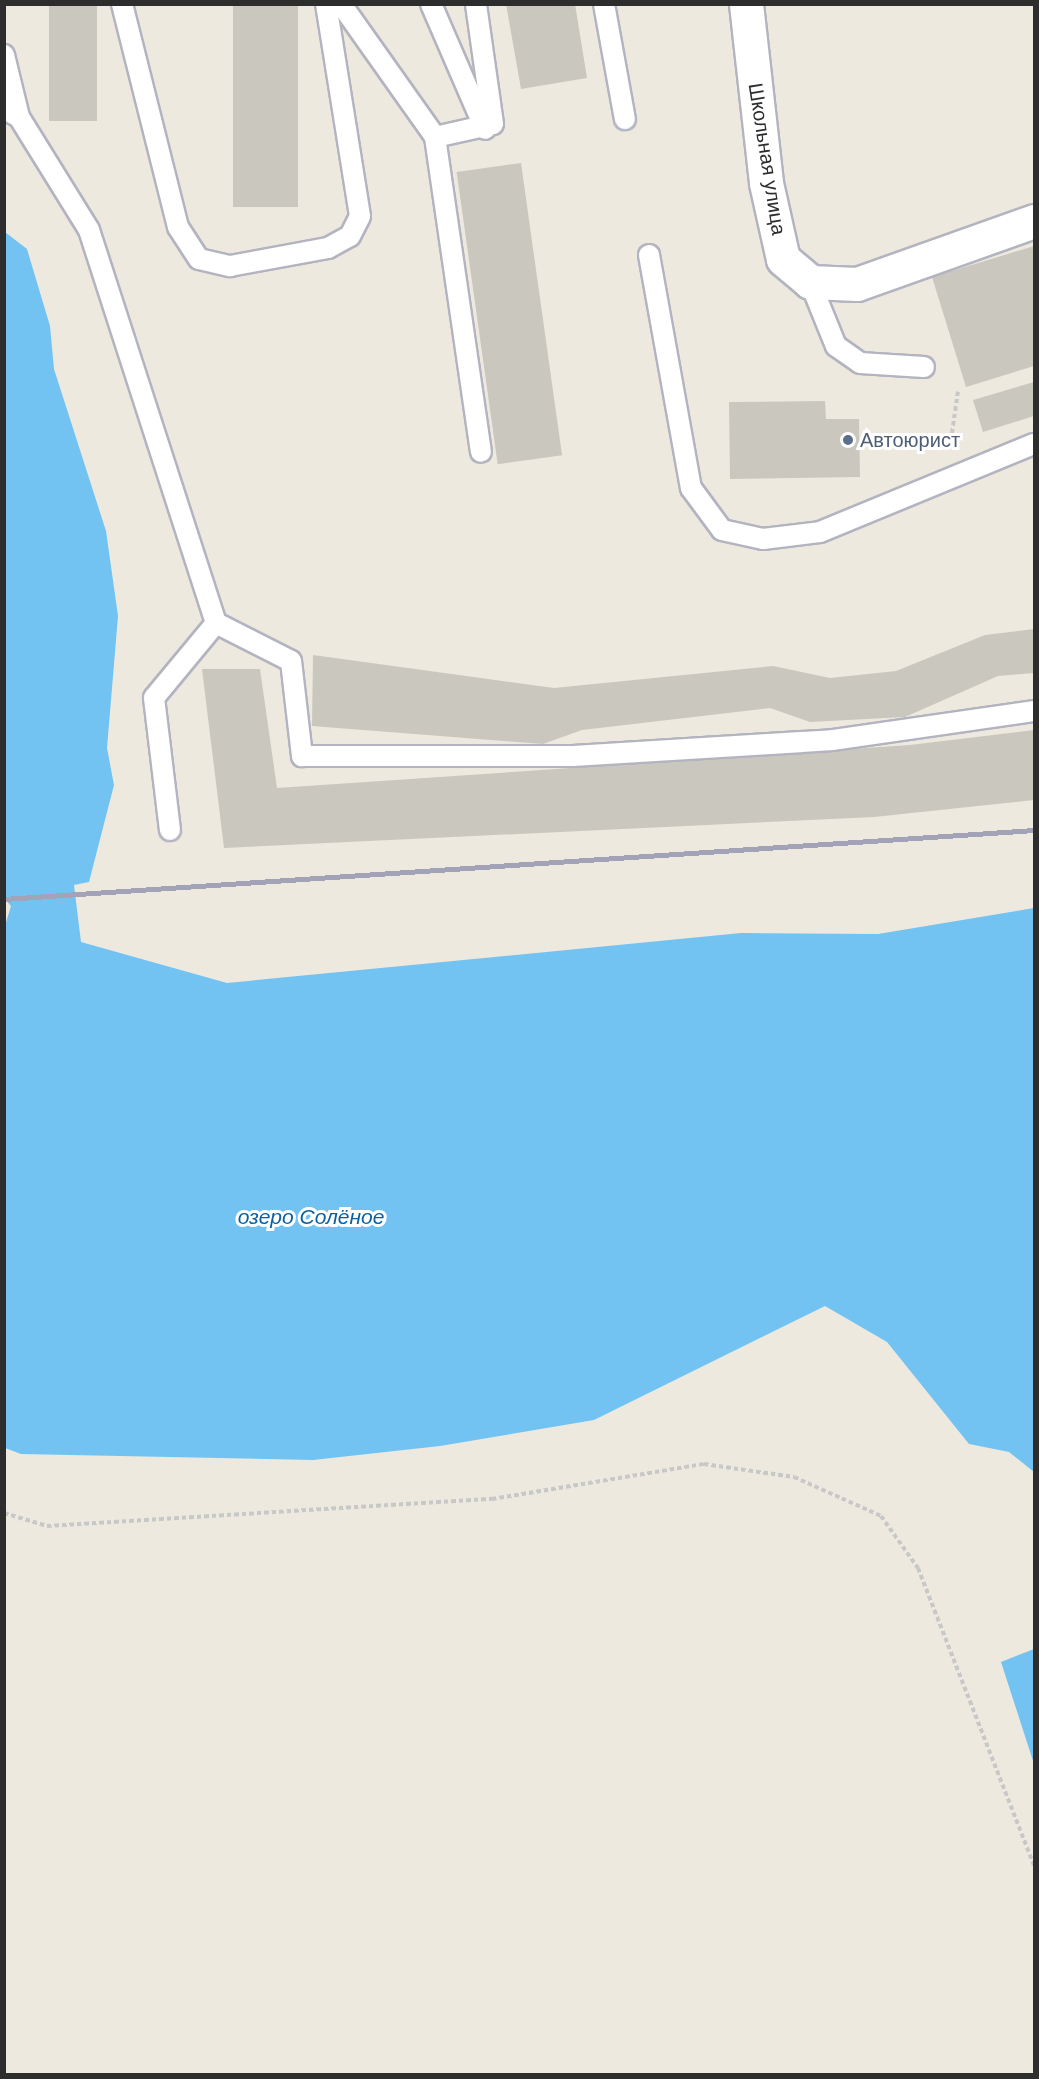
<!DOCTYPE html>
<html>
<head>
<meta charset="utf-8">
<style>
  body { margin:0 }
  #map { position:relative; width:1039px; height:2079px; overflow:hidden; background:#eee9df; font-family:Helvetica,sans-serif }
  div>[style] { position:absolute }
  .water>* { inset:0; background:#72c3f1 }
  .building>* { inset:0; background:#cac7be; transform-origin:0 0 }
  .path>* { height:4px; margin-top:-2px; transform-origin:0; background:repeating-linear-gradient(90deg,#c8c8c8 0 4.5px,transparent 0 7.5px) }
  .roads { filter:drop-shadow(2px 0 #b3b4c0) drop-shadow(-2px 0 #b3b4c0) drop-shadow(0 2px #b3b4c0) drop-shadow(0 -2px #b3b4c0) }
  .service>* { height:20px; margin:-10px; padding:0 10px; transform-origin:10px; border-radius:10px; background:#fff }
  .minor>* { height:33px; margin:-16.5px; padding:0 16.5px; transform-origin:16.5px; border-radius:16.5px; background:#fff }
  .rail>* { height:4.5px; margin:-2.25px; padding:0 2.25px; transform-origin:2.25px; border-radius:2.25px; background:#a2a3b7 }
  .dots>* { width:16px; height:16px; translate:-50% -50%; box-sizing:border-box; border:3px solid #fff; border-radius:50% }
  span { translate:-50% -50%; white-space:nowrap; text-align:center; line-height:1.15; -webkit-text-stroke:6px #fff; paint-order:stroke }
  .street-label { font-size:20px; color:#2d2d2d }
  .service-label { font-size:20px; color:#4e5e75 }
  .left { translate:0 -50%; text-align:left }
  .water-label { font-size:21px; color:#0b60a3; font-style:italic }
  .frame { position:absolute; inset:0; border:6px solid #2d2d2d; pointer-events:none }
</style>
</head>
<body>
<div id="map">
  <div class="water">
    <i style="clip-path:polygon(5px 232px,27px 249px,50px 326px,54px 369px,106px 531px,118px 616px,107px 748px,114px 785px,89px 882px,74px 885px,81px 942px,227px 983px,741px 933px,878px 934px,1034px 908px,1034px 1472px,1009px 1452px,969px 1444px,887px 1342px,825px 1306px,594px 1420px,440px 1446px,313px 1460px,21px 1454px,5px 1448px,4px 929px,11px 906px,4px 898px)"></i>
    <i style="clip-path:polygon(1034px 1649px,1034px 1764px,1001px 1662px)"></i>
  </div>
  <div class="building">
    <i style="left:49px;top:4px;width:48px;height:117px"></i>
    <i style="left:233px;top:4px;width:65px;height:203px"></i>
    <i style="clip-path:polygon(506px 4px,575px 4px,587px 78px,521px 89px)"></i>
    <i style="left:521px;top:163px;width:295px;height:65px;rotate:82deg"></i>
    <i style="clip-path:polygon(1034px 246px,1034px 366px,966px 387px,932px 277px)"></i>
    <i style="clip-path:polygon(1034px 382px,1034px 416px,983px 432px,973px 400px)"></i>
    <i style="clip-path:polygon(825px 401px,826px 419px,859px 419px,860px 477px,730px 479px,729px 402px)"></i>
    <i style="clip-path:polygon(1034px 629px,1034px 673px,998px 676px,905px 717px,810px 722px,770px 708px,582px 730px,543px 744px,312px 726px,313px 655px,554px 688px,773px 666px,830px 678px,896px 671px,985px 635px)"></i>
    <i style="clip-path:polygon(202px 669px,260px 669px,277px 788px,910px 745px,1034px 730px,1034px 800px,874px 817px,224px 848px)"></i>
  </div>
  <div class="path">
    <i style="left:958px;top:445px;width:13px;rotate:-117deg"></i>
    <i style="left:952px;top:433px;width:42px;rotate:-81.9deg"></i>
    <i style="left:4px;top:1513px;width:45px;rotate:16.8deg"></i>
    <i style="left:47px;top:1526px;width:446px;rotate:-3.5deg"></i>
    <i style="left:492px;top:1499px;width:215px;rotate:-9.4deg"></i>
    <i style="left:704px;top:1464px;width:91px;rotate:8.2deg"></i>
    <i style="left:794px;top:1477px;width:95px;rotate:24.1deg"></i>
    <i style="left:881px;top:1516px;width:64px;rotate:54.6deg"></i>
    <i style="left:918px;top:1568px;width:319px;rotate:68.7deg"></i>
  </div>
  <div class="roads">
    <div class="service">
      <i style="left:122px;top:4px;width:230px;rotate:75.9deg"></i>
      <i style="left:178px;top:227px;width:38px;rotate:57deg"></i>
      <i style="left:199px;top:259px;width:32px;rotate:13deg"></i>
      <i style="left:230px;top:266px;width:100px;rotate:-10.4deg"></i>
      <i style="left:328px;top:248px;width:25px;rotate:-29deg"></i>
      <i style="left:350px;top:236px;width:22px;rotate:-63deg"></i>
      <i style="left:360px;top:216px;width:215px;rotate:-99.1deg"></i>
      <i style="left:341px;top:4px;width:163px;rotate:54.7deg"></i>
      <i style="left:435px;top:137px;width:318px;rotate:81.7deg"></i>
      <i style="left:431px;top:4px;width:136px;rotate:66.6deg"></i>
      <i style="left:604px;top:4px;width:117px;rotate:79.7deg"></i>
      <i style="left:4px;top:55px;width:64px;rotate:76.4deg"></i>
      <i style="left:4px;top:109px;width:17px;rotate:28deg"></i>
      <i style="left:19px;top:117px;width:133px;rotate:58.2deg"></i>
      <i style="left:89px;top:230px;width:413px;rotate:72.1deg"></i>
      <i style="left:216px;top:623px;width:97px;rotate:129.6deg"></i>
      <i style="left:154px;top:698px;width:133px;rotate:83.1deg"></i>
      <i style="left:435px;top:137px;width:59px;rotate:-12.6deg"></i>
      <i style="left:493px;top:124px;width:121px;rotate:-98.1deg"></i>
      <i style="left:649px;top:255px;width:237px;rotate:79.8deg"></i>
      <i style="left:691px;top:488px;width:52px;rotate:53.6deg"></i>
      <i style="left:722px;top:530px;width:42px;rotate:12.4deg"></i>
      <i style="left:763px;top:539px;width:57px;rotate:-7deg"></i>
      <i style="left:820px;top:532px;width:231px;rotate:-22.4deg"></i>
      <i style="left:810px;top:282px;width:69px;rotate:67.9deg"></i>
      <i style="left:836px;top:346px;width:29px;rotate:35deg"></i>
      <i style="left:860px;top:363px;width:64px;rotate:3.6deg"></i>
      <i style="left:216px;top:623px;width:84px;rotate:26.9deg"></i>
      <i style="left:291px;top:661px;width:96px;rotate:83.4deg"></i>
      <i style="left:302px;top:756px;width:271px"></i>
      <i style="left:573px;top:756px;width:260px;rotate:-3.5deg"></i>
      <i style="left:833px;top:740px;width:203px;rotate:-8.2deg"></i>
    </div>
    <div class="minor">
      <i style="left:746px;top:4px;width:180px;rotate:83.6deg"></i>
      <i style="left:766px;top:183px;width:78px;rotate:77.4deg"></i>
      <i style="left:783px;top:259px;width:35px;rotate:40deg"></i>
      <i style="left:810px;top:282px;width:47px;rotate:2.4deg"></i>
      <i style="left:857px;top:284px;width:188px;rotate:-19.6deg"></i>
    </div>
  </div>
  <div class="rail">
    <i style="left:4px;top:899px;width:1032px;rotate:-3.83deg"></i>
  </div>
  <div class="dots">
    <i style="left:848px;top:440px;background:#5c6f8a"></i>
  </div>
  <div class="street-label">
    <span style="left:767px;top:159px;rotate:81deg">Школьная улица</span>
  </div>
  <div class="service-label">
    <span class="left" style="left:860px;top:440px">Автоюрист</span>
  </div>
  <div class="water-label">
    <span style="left:311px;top:1217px">озеро Солёное</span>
  </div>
  <div class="frame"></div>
</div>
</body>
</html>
